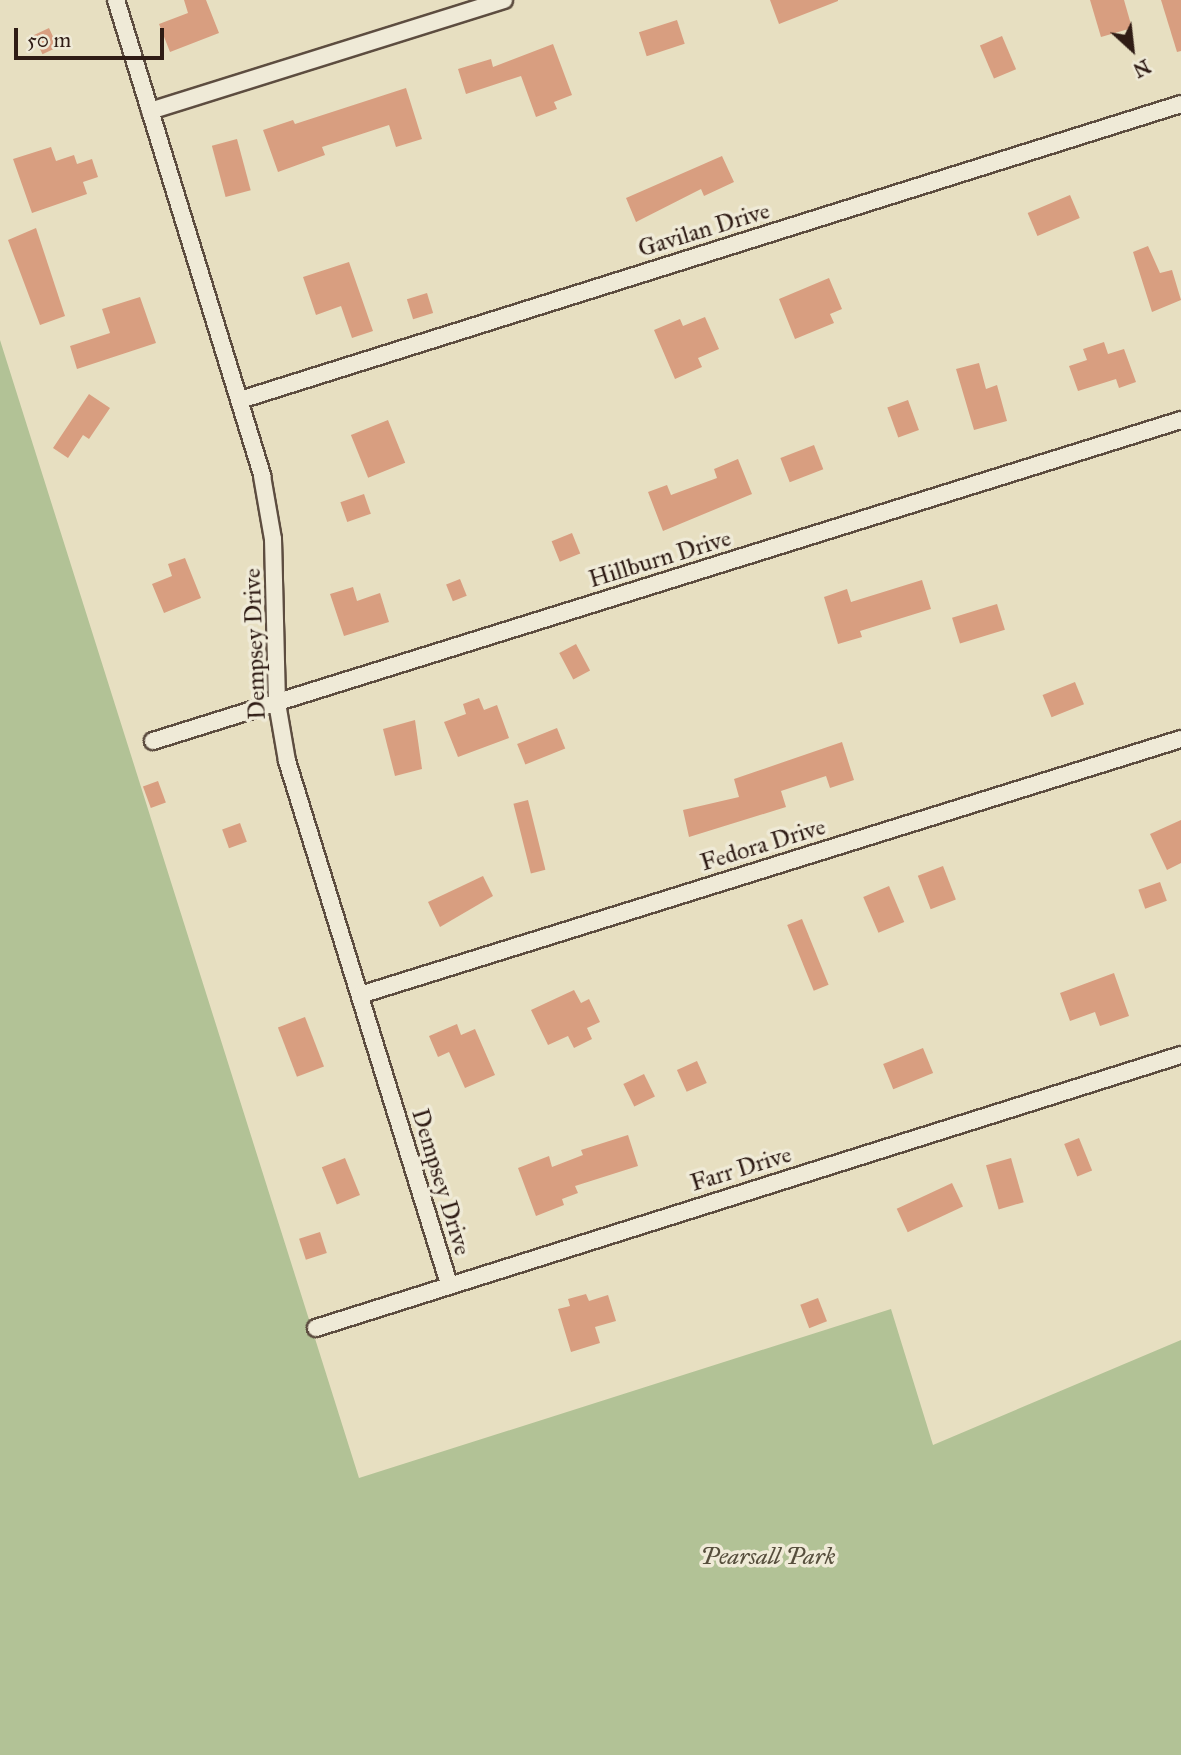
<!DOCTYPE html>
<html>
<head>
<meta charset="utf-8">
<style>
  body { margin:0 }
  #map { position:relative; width:1181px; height:1755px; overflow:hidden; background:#e7dfc1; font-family:"IM FELL Great Primer",serif }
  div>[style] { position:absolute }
  .green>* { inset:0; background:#b2c296 }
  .building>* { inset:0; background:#d89e80; transform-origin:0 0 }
  .roads { filter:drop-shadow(2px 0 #5d4d40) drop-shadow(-2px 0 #5d4d40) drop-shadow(0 2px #5d4d40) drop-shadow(0 -2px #5d4d40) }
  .minor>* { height:16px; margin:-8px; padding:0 8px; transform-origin:8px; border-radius:8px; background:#efead7 }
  span { translate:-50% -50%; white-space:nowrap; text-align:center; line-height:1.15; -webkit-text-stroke:7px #efead7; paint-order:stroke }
  .street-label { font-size:24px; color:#2f1c15 }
  .park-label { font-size:24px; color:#564e3c; font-style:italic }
  .north { position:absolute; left:1097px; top:14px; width:70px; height:70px; -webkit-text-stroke:5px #efead7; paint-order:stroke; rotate:153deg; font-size:19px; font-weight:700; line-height:28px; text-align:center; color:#2f1c15 }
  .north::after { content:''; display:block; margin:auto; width:24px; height:32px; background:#2f1c15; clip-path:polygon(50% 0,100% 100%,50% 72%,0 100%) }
  .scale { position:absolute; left:14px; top:28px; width:150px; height:32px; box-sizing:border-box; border:4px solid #2f1c15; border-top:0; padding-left:9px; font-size:21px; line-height:24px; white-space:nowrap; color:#2f1c15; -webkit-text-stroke:5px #efead7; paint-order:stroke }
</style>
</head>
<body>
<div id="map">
  <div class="green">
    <i style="clip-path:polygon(0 340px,359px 1478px,891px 1309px,933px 1445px,1181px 1340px,1181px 1755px,0 1755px)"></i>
  </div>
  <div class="building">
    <i style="clip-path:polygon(184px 0,206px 0,219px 33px,170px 52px,159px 24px,188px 13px)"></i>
    <i style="clip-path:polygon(770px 0,838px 0,838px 1px,779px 24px)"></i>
    <i style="clip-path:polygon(1090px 0,1124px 0,1132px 28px,1101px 37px)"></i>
    <i style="clip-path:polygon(1161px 0,1181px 0,1181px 51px,1177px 52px)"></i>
    <i style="left:677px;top:20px;width:25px;height:40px;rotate:72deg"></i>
    <i style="left:49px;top:28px;width:21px;height:17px;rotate:65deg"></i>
    <i style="left:1002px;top:36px;width:36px;height:24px;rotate:67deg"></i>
    <i style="clip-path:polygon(553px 44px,572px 95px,554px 102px,557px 109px,536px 117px,521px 76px,466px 94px,458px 69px,491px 59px,493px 67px)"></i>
    <i style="clip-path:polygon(406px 88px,422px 139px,396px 147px,389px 125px,322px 147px,325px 155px,278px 172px,263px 130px,293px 120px,295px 124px)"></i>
    <i style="left:237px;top:139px;width:53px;height:26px;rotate:75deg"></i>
    <i style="clip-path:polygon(51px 147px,56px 161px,74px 155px,77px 164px,92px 159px,98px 177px,83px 182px,87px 194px,32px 213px,13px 159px)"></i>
    <i style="clip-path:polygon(722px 156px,734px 182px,704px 196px,701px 189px,636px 222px,626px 198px)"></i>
    <i style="left:1070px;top:195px;width:25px;height:46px;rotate:67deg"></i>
    <i style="clip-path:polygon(36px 228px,65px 316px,40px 325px,8px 240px)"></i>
    <i style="clip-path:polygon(1148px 246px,1160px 273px,1172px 270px,1181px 300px,1152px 312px,1133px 252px)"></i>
    <i style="clip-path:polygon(349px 262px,373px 331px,352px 338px,341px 306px,316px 315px,303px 277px)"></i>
    <i style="clip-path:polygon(829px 278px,842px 309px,830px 314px,834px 323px,795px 339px,779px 299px)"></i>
    <i style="left:427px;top:293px;width:21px;height:21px;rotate:73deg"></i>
    <i style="clip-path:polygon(140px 297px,156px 343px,77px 369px,70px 346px,110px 333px,102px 309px)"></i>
    <i style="clip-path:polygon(705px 317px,719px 349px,698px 358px,702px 367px,675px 379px,654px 330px,680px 319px,683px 326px)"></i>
    <i style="clip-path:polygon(1104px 342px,1108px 354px,1124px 349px,1136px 382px,1119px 388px,1116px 379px,1078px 391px,1069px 366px,1087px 360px,1083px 349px)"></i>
    <i style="clip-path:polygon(979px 363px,986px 389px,997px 385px,1007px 421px,974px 430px,956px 369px)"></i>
    <i style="clip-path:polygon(89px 394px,110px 408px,89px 439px,83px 435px,68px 458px,53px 448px)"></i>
    <i style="left:908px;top:400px;width:32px;height:22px;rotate:70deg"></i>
    <i style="left:388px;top:420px;width:46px;height:40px;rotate:68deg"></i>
    <i style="left:814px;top:445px;width:26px;height:36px;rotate:69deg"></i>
    <i style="clip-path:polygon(738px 459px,752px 494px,663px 531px,648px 492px,667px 485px,671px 495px,717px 478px,714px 469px)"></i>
    <i style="left:364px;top:494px;width:21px;height:25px;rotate:71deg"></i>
    <i style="left:572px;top:533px;width:22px;height:22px;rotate:68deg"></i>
    <i style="clip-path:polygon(185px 558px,201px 598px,164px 613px,152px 584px,172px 576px,168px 564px)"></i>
    <i style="left:460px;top:579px;width:18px;height:15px;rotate:68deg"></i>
    <i style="clip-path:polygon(922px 580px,931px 609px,860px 631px,862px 637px,838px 644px,824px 597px,847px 589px,851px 602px)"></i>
    <i style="clip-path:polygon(353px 587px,357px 601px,380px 593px,389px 622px,344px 636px,330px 594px)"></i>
    <i style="left:997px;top:604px;width:27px;height:47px;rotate:73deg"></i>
    <i style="left:576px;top:644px;width:30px;height:19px;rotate:62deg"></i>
    <i style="left:1075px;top:682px;width:24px;height:35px;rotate:68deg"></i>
    <i style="clip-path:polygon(479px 698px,484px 710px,497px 705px,509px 738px,458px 757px,444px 722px,466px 714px,463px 704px)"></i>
    <i style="clip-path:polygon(415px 720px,422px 769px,395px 776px,383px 729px)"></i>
    <i style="left:557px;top:728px;width:22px;height:43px;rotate:68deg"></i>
    <i style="clip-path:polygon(842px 742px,854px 780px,830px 788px,826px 776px,781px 791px,786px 807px,689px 837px,683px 810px,739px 797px,734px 779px)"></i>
    <i style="left:158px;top:781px;width:23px;height:16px;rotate:70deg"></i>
    <i style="left:528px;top:800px;width:72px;height:15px;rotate:76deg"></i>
    <i style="clip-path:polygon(1181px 820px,1181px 863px,1167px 870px,1150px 834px)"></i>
    <i style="left:240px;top:823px;width:20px;height:19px;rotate:70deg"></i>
    <i style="left:943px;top:866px;width:36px;height:27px;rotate:69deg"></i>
    <i style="clip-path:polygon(483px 876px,493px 896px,440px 927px,428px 902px)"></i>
    <i style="left:1160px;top:882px;width:20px;height:23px;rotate:70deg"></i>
    <i style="left:889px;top:886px;width:39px;height:28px;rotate:67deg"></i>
    <i style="left:802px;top:919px;width:71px;height:16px;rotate:68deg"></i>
    <i style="clip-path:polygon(1114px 973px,1129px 1016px,1100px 1026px,1095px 1012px,1070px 1021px,1060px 993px)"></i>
    <i style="clip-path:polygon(574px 990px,581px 1003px,589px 999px,600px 1022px,587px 1028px,592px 1039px,574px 1048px,568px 1036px,548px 1045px,531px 1010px)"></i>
    <i style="left:305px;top:1017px;width:53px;height:29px;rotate:69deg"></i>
    <i style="clip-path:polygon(457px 1024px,461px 1035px,475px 1029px,495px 1075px,465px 1088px,449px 1052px,438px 1057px,429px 1036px)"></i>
    <i style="left:923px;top:1048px;width:27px;height:43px;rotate:68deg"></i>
    <i style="left:697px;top:1061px;width:24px;height:22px;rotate:66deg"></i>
    <i style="left:644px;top:1074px;width:25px;height:23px;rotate:64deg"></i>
    <i style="clip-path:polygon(628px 1135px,638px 1166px,575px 1186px,578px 1193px,562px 1199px,564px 1205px,536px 1216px,518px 1168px,549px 1156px,552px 1167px,583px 1155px,581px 1150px)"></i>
    <i style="left:1079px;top:1138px;width:35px;height:16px;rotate:68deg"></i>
    <i style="left:345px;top:1158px;width:40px;height:25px;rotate:68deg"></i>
    <i style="left:1011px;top:1158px;width:46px;height:26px;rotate:74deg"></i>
    <i style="left:952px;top:1183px;width:26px;height:61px;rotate:65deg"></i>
    <i style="left:320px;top:1232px;width:22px;height:22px;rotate:72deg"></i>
    <i style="clip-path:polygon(586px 1294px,589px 1301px,608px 1295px,616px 1321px,595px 1327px,600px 1343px,571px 1352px,558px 1309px,570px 1306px,568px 1299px)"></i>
    <i style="left:818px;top:1298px;width:25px;height:19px;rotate:69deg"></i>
  </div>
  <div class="roads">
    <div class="minor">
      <i style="left:116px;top:0;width:498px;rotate:72.9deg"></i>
      <i style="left:262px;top:476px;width:64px;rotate:80.1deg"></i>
      <i style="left:273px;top:539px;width:164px;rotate:88.6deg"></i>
      <i style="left:277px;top:703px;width:59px;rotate:80.2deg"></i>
      <i style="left:287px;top:761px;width:548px;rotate:72.79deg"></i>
      <i style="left:150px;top:111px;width:371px;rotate:-17.4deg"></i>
      <i style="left:240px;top:400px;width:986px;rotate:-17.46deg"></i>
      <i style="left:153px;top:741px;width:1077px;rotate:-17.34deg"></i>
      <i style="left:360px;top:995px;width:860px;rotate:-17.32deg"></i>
      <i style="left:316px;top:1328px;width:907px;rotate:-17.52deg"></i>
    </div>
  </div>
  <div class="street-label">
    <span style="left:704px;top:230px;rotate:-17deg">Gavilan Drive</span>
    <span style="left:660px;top:559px;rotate:-17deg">Hillburn Drive</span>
    <span style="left:255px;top:644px;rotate:-92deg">Dempsey Drive</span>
    <span style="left:763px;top:845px;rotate:-17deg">Fedora Drive</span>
    <span style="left:741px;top:1169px;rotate:-17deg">Farr Drive</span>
    <span style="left:441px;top:1182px;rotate:73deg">Dempsey Drive</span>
  </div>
  <div class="park-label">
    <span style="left:768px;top:1557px">Pearsall Park</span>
  </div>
  <div class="north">N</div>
  <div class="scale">50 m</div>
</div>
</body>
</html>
